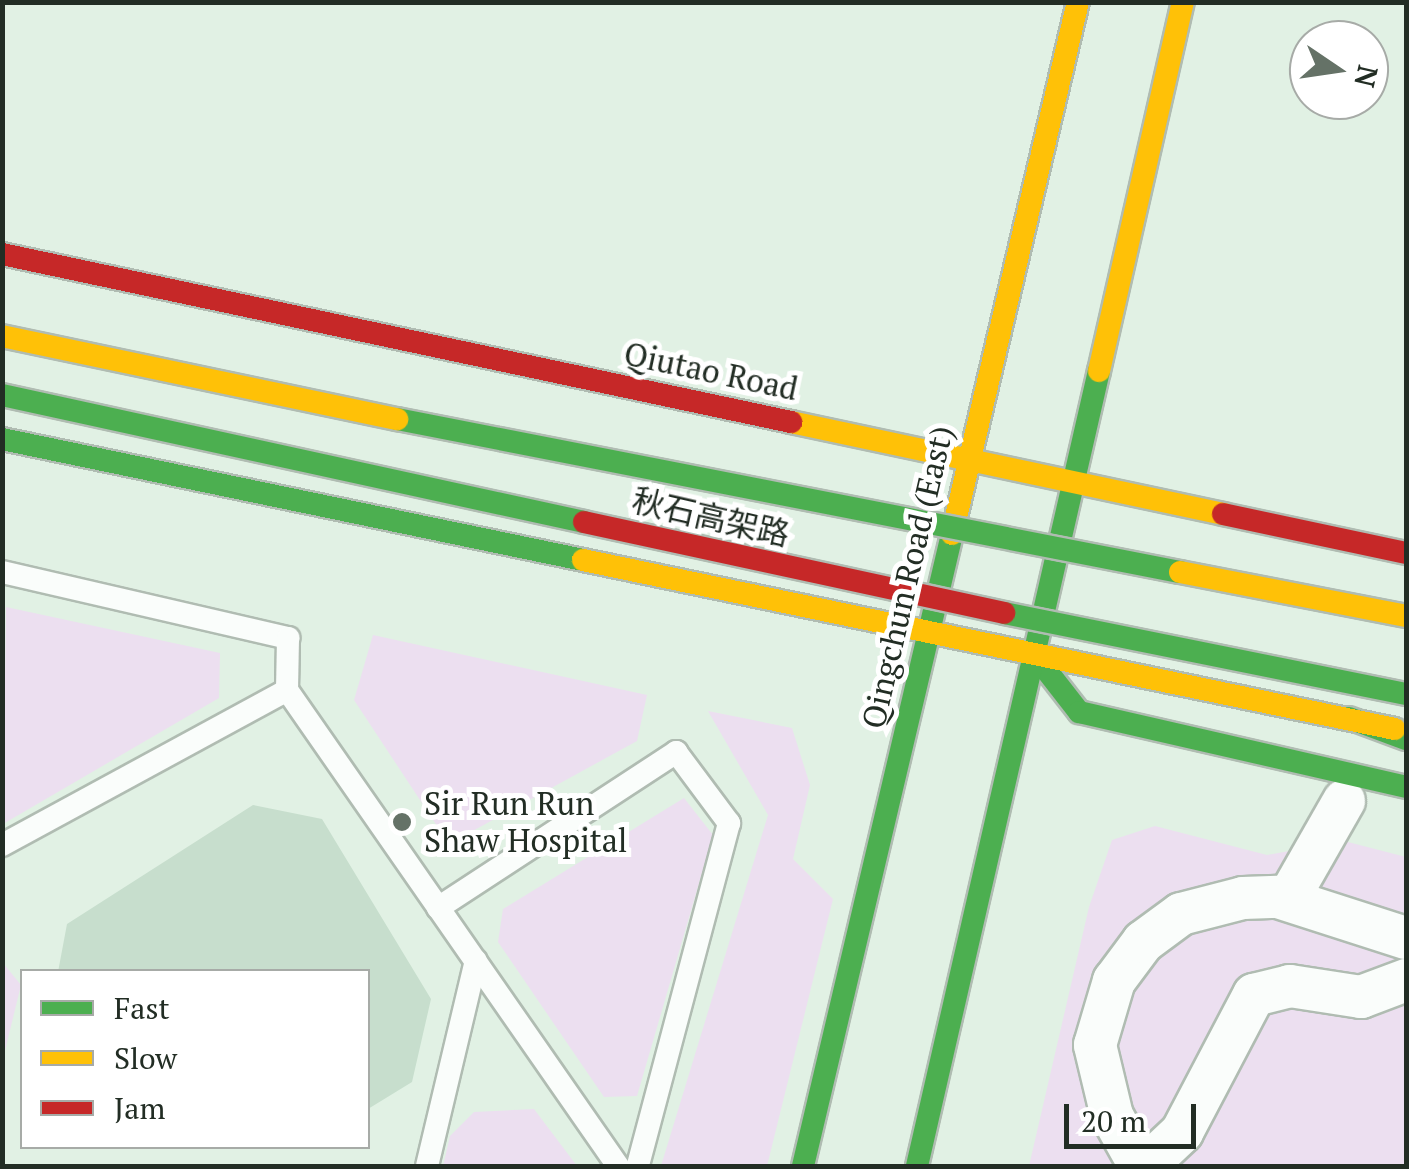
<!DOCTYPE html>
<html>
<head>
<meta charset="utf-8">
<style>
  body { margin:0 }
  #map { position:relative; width:1409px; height:1169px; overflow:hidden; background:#e1f1e4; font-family:"PT Serif","Noto Sans SC",serif }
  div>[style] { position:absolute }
  .green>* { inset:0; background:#ecdff0 }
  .building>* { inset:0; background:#c7decd }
  .roads { filter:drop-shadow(2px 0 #b0bcb2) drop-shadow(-2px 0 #b0bcb2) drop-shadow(0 2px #b0bcb2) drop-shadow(0 -2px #b0bcb2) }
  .lane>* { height:22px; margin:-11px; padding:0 11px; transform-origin:11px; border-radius:11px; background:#fafdfb }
  .street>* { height:42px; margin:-21px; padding:0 21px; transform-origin:21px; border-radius:21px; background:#fafdfb }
  .fast>* { height:22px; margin:-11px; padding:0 11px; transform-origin:11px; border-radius:11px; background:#4caf50 }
  .slow>* { height:22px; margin:-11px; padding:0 11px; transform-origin:11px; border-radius:11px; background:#ffc107 }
  .jam>* { height:22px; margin:-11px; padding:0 11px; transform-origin:11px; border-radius:11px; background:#c62828 }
  .bridges { filter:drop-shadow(2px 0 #b0bcb2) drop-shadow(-2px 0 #b0bcb2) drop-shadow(0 2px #b0bcb2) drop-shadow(0 -2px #b0bcb2) }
  .fast-bridge>* { height:22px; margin:-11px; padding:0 11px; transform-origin:11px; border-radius:11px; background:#4caf50 }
  .slow-bridge>* { height:22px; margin:-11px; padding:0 11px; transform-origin:11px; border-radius:11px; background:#ffc107 }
  .jam-bridge>* { height:22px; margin:-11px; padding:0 11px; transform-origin:11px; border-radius:11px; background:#c62828 }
  .dots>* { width:28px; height:28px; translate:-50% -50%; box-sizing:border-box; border:5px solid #fff; border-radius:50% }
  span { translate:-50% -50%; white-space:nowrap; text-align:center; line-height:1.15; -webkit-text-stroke:10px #fff; paint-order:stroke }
  .street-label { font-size:32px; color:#222d24 }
  .poi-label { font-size:32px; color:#222d24 }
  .left { translate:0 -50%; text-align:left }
  .frame { position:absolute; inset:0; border:5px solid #222d24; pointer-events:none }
  .legend { position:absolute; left:20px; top:969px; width:350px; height:180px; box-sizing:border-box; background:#fff; border:2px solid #a7aba7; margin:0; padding:12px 18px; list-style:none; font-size:30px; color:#222d24 }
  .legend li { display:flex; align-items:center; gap:20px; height:50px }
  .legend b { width:50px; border:2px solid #a7aba7 }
  .north { position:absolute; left:1289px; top:20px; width:100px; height:100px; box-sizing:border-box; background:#fff; border:2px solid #a7aba7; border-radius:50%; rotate:103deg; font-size:28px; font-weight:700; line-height:40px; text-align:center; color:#222d24 }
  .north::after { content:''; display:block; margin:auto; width:35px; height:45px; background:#657267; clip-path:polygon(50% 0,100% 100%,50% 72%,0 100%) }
  .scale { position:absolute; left:1064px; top:1104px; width:132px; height:45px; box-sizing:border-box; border:5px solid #222d24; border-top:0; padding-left:12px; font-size:30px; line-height:35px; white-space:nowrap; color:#222d24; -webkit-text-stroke:8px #fff; paint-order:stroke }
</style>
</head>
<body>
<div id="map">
  <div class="green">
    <i style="clip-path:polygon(6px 607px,220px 653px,219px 698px,3px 824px)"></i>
    <i style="clip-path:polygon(373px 635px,647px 695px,637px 741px,449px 844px,354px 700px)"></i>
    <i style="clip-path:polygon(708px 711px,792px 728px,810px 785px,793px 859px,833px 899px,767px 1166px,661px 1166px,768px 815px)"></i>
    <i style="clip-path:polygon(684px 798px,713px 835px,637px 1096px,604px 1097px,498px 942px,503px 909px)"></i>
    <i style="clip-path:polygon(1155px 826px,1267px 855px,1344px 841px,1406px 857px,1406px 1166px,1029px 1166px,1089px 907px,1112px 840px)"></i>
    <i style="clip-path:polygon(3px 963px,21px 985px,3px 1059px)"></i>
    <i style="clip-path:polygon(534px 1109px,577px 1166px,443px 1166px,450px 1136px,474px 1112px)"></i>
  </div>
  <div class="building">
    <i style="clip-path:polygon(253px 805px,322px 819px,431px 999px,412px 1082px,368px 1109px,368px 972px,58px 972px,67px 924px)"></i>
  </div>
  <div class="roads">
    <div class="lane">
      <i style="left:2px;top:572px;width:294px;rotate:13deg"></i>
      <i style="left:288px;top:638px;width:52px;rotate:91.1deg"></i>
      <i style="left:2px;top:845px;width:324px;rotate:-28.5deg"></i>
      <i style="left:287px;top:690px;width:580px;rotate:55.19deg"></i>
      <i style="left:438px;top:908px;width:285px;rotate:-33.2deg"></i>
      <i style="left:676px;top:752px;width:89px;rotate:53.3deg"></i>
      <i style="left:729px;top:823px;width:355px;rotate:104.9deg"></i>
      <i style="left:427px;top:1166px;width:211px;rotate:-76.6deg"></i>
    </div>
    <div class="street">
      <i style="left:1288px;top:899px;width:113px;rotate:-60.3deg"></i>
      <i style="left:1140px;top:1166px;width:57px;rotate:-119.2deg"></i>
      <i style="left:1112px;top:1116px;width:73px;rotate:-103.5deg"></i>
      <i style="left:1095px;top:1045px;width:67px;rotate:-73.5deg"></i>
      <i style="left:1114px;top:981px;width:49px;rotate:-53.4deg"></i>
      <i style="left:1143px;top:942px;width:47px;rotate:-36.4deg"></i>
      <i style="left:1181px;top:914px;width:64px;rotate:-14.5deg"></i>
      <i style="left:1243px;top:898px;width:35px;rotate:-2deg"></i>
      <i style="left:1278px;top:897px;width:134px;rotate:17.8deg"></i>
      <i style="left:1146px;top:1166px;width:50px;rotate:-43.4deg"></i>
      <i style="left:1182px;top:1132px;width:155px;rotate:-62.3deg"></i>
      <i style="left:1254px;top:995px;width:37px;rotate:-14deg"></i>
      <i style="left:1290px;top:986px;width:72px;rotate:8.8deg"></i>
      <i style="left:1361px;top:997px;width:48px;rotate:-20.7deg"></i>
    </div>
    <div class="fast">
      <i style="left:2px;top:439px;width:593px;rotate:11.76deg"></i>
      <i style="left:1033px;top:653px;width:75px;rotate:52.1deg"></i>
      <i style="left:1079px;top:712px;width:335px;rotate:12.9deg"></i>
      <i style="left:1349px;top:718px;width:61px;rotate:20.2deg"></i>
      <i style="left:803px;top:1166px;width:649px;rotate:-76.73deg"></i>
      <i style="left:917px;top:1166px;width:816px;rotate:-77.11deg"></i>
    </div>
    <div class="slow">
      <i style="left:1099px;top:371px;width:378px;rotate:-77.2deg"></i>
      <i style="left:791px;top:422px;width:442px;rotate:12deg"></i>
      <i style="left:952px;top:534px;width:547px;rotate:-76.68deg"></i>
      <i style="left:583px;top:560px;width:829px;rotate:11.76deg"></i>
    </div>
    <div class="jam">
      <i style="left:2px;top:254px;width:807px;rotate:12.02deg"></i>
      <i style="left:1223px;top:514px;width:187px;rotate:12deg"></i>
    </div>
  </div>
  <div class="bridges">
    <div class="fast-bridge">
      <i style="left:2px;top:395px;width:596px;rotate:12.31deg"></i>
      <i style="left:397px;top:419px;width:798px;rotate:11.06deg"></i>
      <i style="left:1004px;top:613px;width:410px;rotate:11.4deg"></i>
    </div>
    <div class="slow-bridge">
      <i style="left:2px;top:336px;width:404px;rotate:11.9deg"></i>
      <i style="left:1180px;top:572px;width:230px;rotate:11deg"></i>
    </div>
    <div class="jam-bridge">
      <i style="left:584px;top:522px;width:430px;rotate:12.2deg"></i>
    </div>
  </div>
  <div class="dots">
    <i style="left:402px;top:822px;background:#657267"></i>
  </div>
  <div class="street-label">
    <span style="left:711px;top:371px;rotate:12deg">Qiutao Road</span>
    <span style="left:711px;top:517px;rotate:13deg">秋石高架路</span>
    <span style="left:907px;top:577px;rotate:-77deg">Qingchun Road (East)</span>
  </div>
  <div class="poi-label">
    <span class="left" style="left:424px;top:822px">Sir Run Run<br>Shaw Hospital</span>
  </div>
  <div class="frame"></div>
  <ul class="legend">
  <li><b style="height:12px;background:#4caf50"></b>Fast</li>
  <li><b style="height:12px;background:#ffc107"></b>Slow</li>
  <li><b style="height:12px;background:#c62828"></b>Jam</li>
  </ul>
  <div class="north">N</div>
  <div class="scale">20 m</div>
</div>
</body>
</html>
